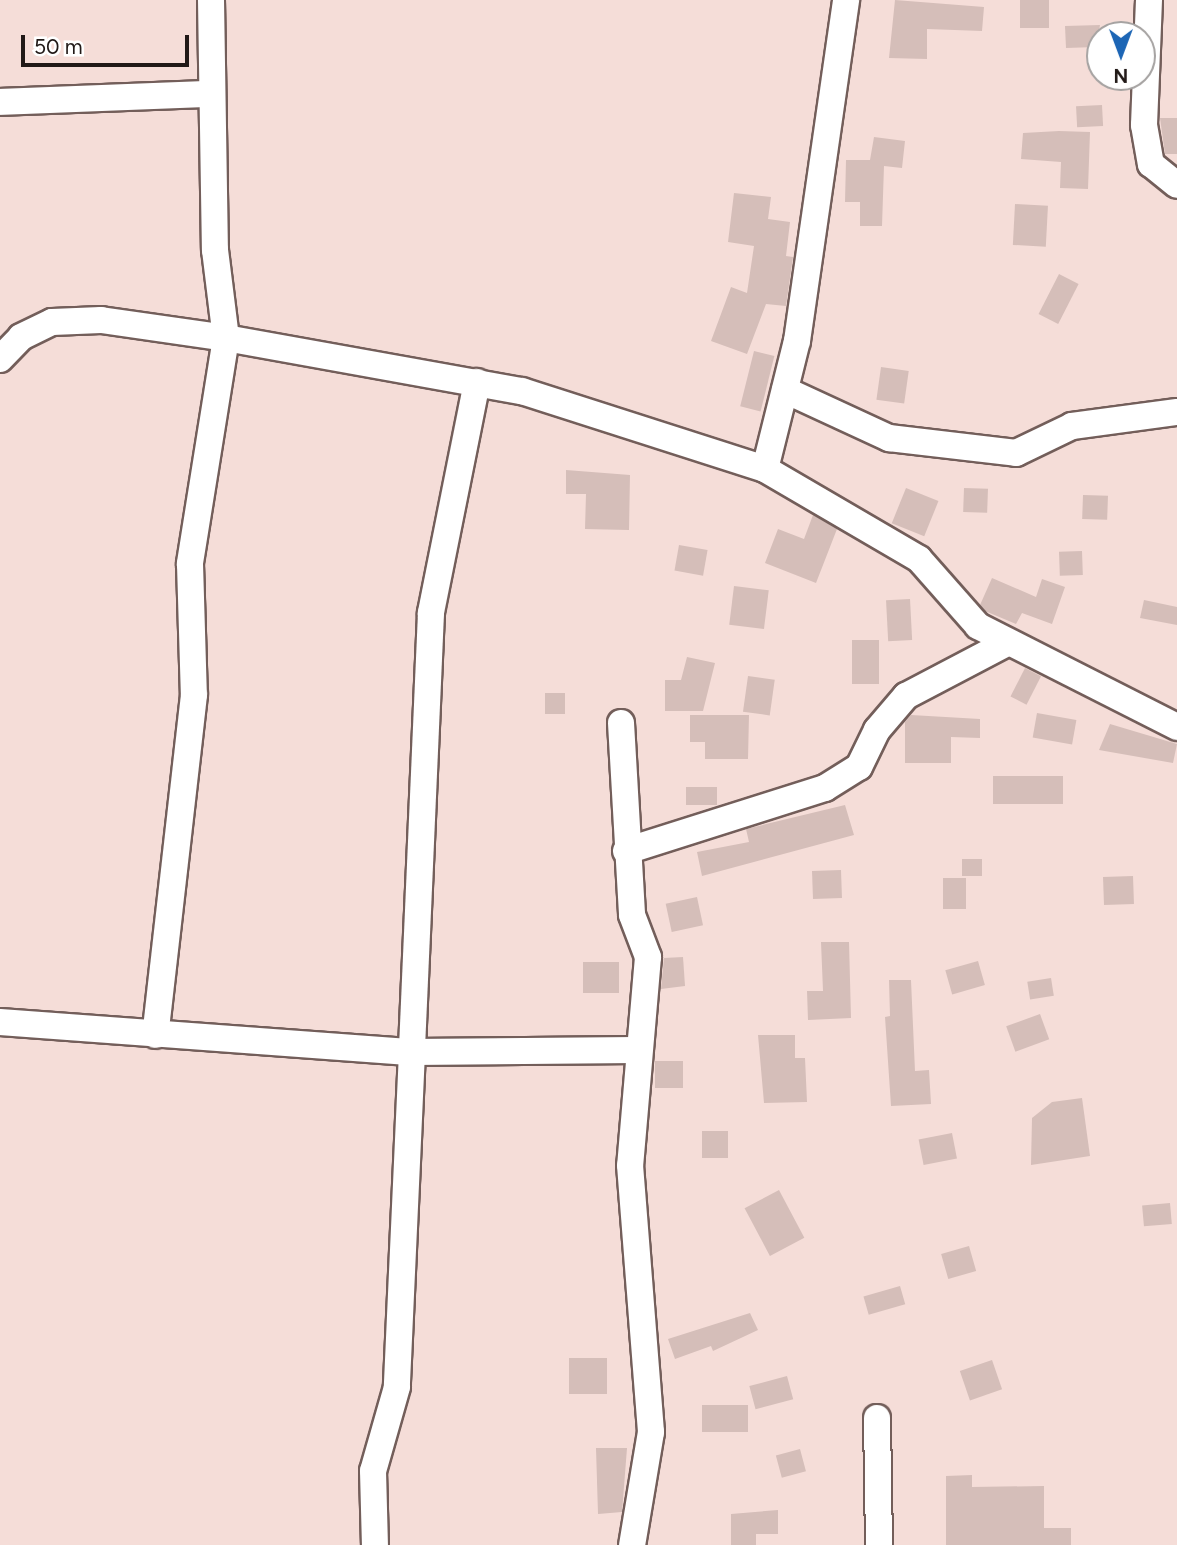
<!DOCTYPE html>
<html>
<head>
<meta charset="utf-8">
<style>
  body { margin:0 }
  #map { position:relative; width:1177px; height:1545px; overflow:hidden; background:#f5ddd8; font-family:Figtree,sans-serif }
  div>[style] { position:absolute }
  .building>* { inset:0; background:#d5beb9; transform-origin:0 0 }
  .roads { filter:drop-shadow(2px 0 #735e5a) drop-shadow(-2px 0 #735e5a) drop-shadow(0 2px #735e5a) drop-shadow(0 -2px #735e5a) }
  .street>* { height:26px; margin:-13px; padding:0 13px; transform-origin:13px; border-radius:13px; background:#fff }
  span { translate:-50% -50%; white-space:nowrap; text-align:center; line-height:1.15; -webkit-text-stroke:6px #fff; paint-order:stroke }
  .north { position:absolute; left:1086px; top:21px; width:70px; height:70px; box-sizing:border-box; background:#fff; border:2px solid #a6a3a2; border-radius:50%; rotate:180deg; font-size:19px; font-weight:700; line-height:28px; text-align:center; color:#211917 }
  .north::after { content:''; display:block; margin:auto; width:24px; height:32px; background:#1c65b5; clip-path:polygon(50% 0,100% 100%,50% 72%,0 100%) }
  .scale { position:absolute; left:21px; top:35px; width:168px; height:32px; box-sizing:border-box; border:4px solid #211917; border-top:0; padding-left:9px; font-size:21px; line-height:24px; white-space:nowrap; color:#211917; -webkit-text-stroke:5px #fff; paint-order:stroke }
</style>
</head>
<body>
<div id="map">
  <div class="building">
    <i style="clip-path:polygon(895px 0,984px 7px,982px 31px,927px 29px,927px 59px,889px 58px)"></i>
    <i style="left:1020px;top:0;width:29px;height:28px"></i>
    <i style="clip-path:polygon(1100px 25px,1096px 47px,1066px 48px,1065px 26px)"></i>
    <i style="left:1102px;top:105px;width:21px;height:26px;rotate:87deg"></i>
    <i style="clip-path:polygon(1160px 118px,1177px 118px,1177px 154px,1165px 154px)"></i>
    <i style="clip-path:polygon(1059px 131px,1090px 132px,1088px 189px,1060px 188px,1061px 162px,1021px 159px,1023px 133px)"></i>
    <i style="clip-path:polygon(874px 137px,905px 141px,902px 168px,884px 166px,882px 226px,860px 226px,860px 202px,845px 202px,846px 160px,870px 160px)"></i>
    <i style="clip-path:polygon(734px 193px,771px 197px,768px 219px,790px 222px,786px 256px,793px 257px,786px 306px,766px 304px,747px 354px,711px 341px,731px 287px,747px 293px,754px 246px,728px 242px)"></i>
    <i style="left:1015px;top:204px;width:33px;height:41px;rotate:3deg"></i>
    <i style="left:1059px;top:274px;width:22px;height:45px;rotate:27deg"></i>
    <i style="left:754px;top:351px;width:21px;height:57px;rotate:14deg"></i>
    <i style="left:881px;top:367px;width:28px;height:33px;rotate:8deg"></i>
    <i style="clip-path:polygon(566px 470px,630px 475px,629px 530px,585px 529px,586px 494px,566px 494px)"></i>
    <i style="left:906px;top:488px;width:35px;height:38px;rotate:22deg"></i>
    <i style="left:964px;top:488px;width:24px;height:24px;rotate:2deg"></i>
    <i style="left:1083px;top:495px;width:25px;height:24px;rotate:2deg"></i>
    <i style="clip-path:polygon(813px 515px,837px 529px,816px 583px,765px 563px,778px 529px,804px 539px)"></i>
    <i style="left:679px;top:545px;width:29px;height:26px;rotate:10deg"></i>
    <i style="left:1082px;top:551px;width:24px;height:23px;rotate:88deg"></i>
    <i style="clip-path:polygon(992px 578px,1036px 597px,1042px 579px,1065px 587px,1052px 624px,1022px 613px,1016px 624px,985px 611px,980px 605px)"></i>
    <i style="left:734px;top:586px;width:35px;height:39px;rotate:7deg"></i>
    <i style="left:910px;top:599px;width:41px;height:24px;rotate:87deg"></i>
    <i style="clip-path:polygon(1144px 600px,1177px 607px,1177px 625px,1140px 618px)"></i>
    <i style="left:852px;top:640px;width:27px;height:44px"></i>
    <i style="clip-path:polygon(687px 657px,715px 663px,703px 711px,665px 711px,665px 680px,681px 680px)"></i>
    <i style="left:1025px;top:668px;width:18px;height:32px;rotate:27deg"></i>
    <i style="left:748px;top:676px;width:27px;height:36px;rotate:8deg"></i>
    <i style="left:545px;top:693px;width:20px;height:21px"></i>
    <i style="left:1037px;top:713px;width:40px;height:25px;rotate:10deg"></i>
    <i style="clip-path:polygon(690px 715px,749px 715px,748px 759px,705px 759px,705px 742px,690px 742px)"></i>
    <i style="clip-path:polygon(911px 715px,980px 719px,980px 738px,951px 737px,951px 763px,905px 763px,905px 722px)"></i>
    <i style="clip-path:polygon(1110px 724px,1177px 744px,1173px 763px,1099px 750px)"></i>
    <i style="left:993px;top:776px;width:70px;height:28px"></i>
    <i style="left:686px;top:787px;width:31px;height:18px"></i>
    <i style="clip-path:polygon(845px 805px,854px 835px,702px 876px,697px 852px,749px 842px,746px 829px)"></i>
    <i style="left:962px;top:859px;width:20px;height:17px"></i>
    <i style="left:841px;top:870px;width:28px;height:29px;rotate:88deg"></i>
    <i style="left:1133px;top:876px;width:28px;height:30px;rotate:88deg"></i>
    <i style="left:943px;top:878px;width:23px;height:31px"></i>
    <i style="left:697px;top:897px;width:29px;height:32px;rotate:78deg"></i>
    <i style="clip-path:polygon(821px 942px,849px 942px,851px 1018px,808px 1020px,807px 991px,823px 991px)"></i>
    <i style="clip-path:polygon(683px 957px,685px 986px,661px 989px,664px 958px)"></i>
    <i style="left:978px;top:961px;width:25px;height:34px;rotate:74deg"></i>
    <i style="left:583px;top:962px;width:36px;height:31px"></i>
    <i style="left:1051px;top:978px;width:18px;height:24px;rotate:81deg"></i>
    <i style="clip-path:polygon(889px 980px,911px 980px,915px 1071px,929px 1070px,931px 1104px,891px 1106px,885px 1017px,890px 1016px)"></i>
    <i style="left:1040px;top:1014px;width:27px;height:36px;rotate:70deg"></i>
    <i style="clip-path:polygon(758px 1035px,795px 1035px,795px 1058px,805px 1058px,807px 1102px,764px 1103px)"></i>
    <i style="left:655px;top:1061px;width:28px;height:27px"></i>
    <i style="clip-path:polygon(1082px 1098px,1090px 1156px,1031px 1165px,1032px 1118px,1052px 1102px)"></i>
    <i style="left:702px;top:1131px;width:26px;height:27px"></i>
    <i style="left:952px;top:1133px;width:26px;height:34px;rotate:79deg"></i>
    <i style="left:779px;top:1190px;width:54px;height:39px;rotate:62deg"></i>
    <i style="left:1170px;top:1203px;width:21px;height:28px;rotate:85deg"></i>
    <i style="left:969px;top:1246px;width:26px;height:29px;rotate:74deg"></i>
    <i style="left:900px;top:1286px;width:19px;height:38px;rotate:74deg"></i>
    <i style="clip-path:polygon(750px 1313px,758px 1330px,713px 1351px,711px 1346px,675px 1359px,668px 1339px)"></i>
    <i style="left:569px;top:1358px;width:38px;height:36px"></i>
    <i style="left:992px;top:1360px;width:31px;height:34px;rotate:71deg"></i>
    <i style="left:787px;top:1376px;width:24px;height:39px;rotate:75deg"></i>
    <i style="left:702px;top:1405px;width:46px;height:27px"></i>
    <i style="clip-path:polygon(596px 1448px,627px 1448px,622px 1512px,598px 1514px)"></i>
    <i style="left:800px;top:1449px;width:23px;height:25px;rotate:75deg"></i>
    <i style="clip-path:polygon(972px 1475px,972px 1487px,1044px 1486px,1044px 1528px,1071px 1528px,1071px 1545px,946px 1545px,946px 1476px)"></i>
    <i style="clip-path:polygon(778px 1510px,778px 1534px,756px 1534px,756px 1545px,731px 1545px,731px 1514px)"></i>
  </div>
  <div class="roads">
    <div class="street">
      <i style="left:211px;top:0;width:250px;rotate:89.1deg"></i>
      <i style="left:215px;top:250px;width:89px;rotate:82.9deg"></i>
      <i style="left:226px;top:338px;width:301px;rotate:10.2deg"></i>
      <i style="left:522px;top:391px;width:255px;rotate:17.8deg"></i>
      <i style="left:765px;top:469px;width:178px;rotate:30.3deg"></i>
      <i style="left:919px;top:559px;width:89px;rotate:48.6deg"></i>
      <i style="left:978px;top:626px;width:223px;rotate:26.9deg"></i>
      <i style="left:1149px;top:0;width:125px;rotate:92.3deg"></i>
      <i style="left:1144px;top:125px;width:40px;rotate:80deg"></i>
      <i style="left:1151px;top:164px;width:33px;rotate:39deg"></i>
      <i style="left:0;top:102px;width:212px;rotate:-2.2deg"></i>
      <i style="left:0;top:359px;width:30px;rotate:-46deg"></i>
      <i style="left:21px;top:337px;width:34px;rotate:-26deg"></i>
      <i style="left:52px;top:322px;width:49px;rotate:-2.3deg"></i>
      <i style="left:101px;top:320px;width:126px;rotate:8.2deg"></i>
      <i style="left:226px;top:338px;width:229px;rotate:99.1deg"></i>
      <i style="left:190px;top:564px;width:131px;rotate:88.3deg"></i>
      <i style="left:194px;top:695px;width:342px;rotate:96.5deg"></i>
      <i style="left:477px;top:382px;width:236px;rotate:101.3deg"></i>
      <i style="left:431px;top:613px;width:439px;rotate:92.5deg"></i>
      <i style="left:412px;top:1052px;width:225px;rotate:-0.5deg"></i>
      <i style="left:785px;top:390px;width:115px;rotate:24.8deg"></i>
      <i style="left:889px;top:438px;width:128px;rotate:6.7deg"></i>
      <i style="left:1016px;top:453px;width:62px;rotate:-25.7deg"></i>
      <i style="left:1072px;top:426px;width:106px;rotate:-7.6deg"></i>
      <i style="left:765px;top:469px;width:132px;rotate:-76deg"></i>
      <i style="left:797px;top:341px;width:345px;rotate:-81.8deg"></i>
      <i style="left:621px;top:723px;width:192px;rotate:86.7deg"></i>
      <i style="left:632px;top:915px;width:45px;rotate:69.1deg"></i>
      <i style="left:648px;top:957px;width:209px;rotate:94.9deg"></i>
      <i style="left:630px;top:1165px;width:268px;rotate:85.5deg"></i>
      <i style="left:651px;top:1432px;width:115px;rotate:99.5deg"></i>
      <i style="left:626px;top:851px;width:209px;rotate:-17.6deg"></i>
      <i style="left:825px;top:788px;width:40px;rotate:-32deg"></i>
      <i style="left:859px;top:767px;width:41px;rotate:-64.1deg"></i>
      <i style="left:877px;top:730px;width:45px;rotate:-49.5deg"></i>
      <i style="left:906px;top:696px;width:114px;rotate:-27.7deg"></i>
      <i style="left:0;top:1022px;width:413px;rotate:4.2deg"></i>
      <i style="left:412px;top:1052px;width:335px;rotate:92.6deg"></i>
      <i style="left:397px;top:1387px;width:87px;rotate:105.9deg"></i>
      <i style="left:373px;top:1471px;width:74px;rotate:88.5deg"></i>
      <i style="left:877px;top:1418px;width:127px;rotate:89.1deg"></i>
    </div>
  </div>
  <div class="north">N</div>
  <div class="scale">50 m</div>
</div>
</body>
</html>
